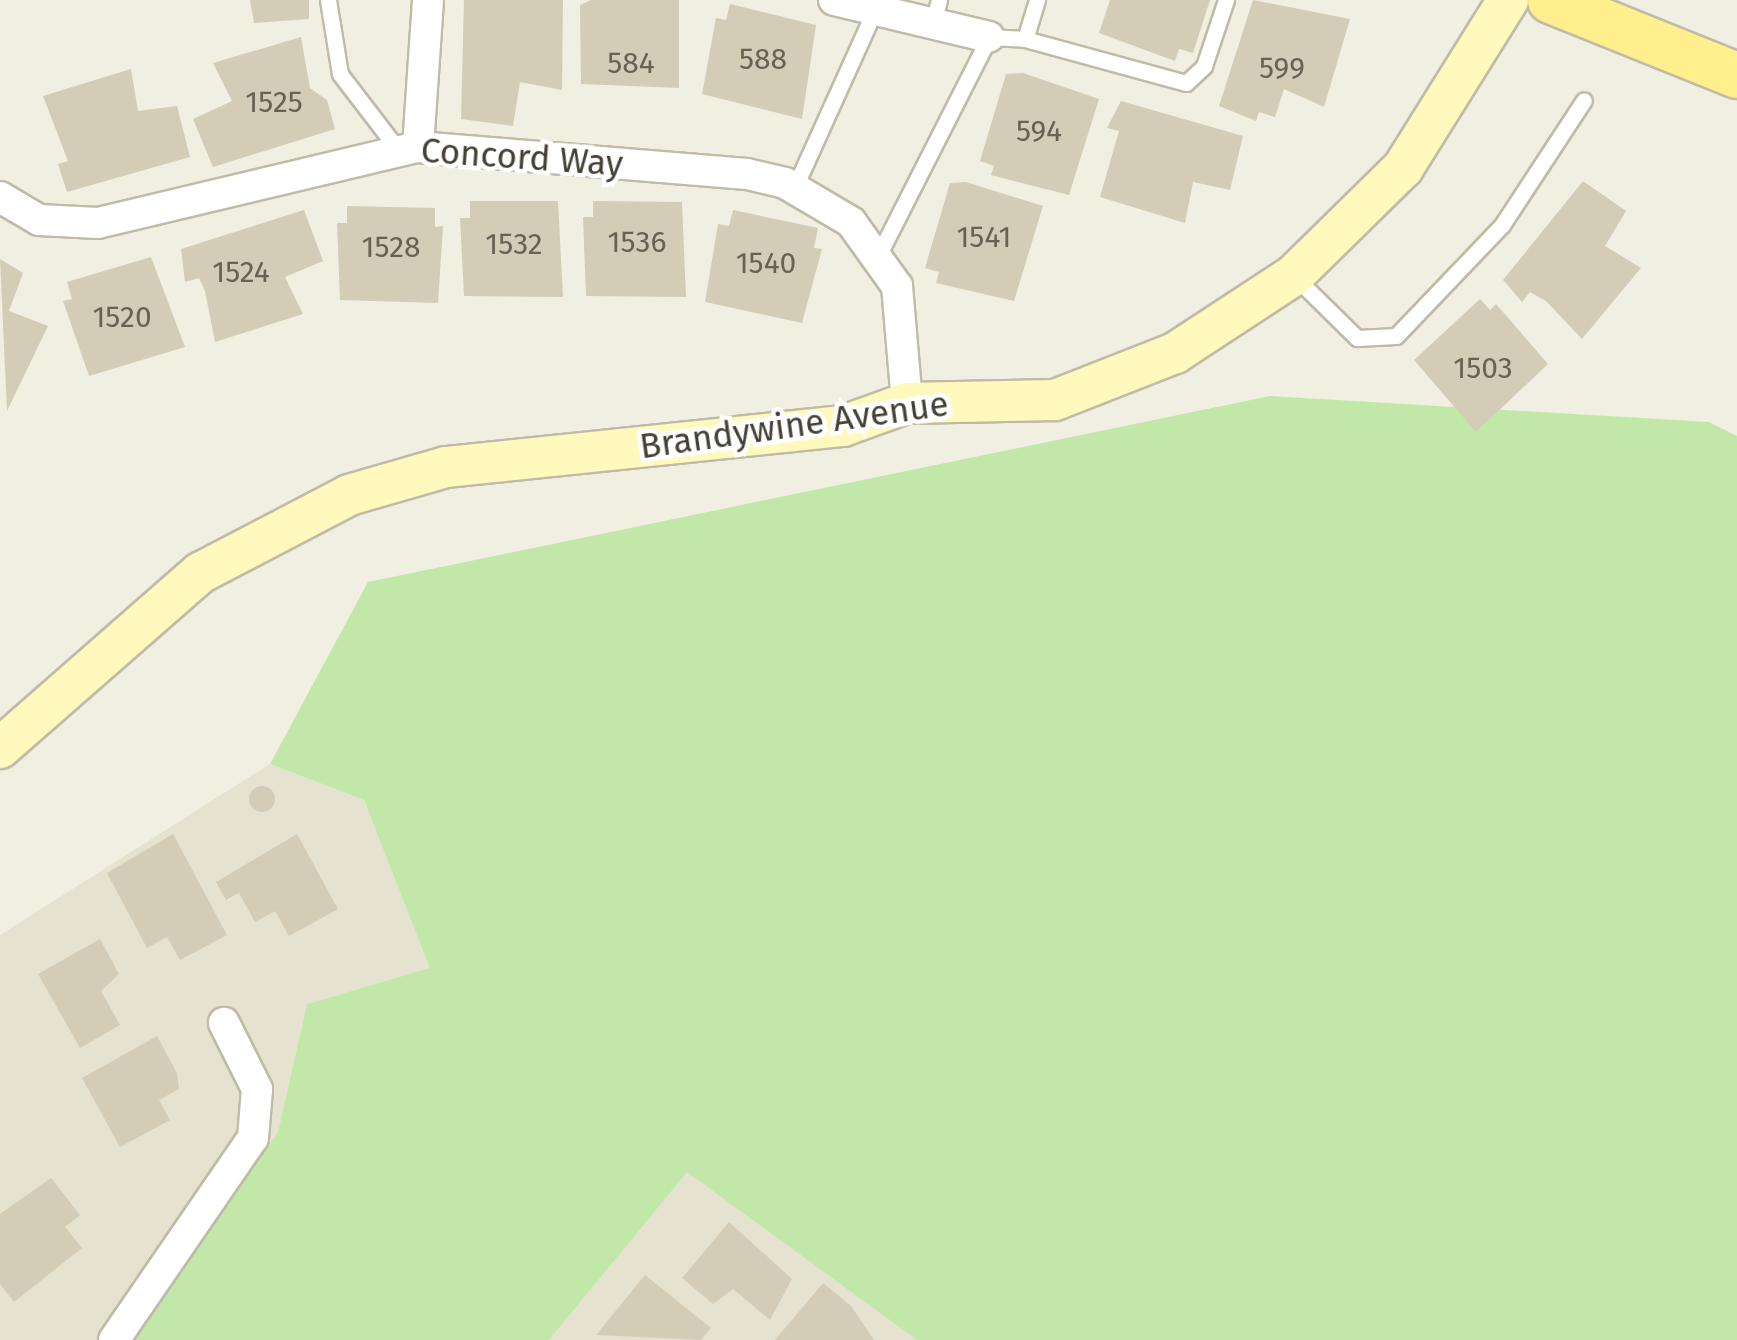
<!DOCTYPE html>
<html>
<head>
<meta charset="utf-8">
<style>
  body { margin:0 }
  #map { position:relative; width:1737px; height:1340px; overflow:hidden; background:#f1efe2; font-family:"Fira Sans",sans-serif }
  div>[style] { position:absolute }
  .residential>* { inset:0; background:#e6e2d0 }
  .green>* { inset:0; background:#c1e8a8 }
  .building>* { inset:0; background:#d3ccb7 }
  .round { border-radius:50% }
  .roads { filter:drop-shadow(2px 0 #c0bba7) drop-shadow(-2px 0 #c0bba7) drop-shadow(0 2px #c0bba7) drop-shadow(0 -2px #c0bba7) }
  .lane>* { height:15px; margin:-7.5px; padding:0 7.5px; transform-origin:7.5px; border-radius:7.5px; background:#fff }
  .street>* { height:30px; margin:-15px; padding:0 15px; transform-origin:15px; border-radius:15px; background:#fff }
  .secondary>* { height:40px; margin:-20px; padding:0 20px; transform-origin:20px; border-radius:20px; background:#fff9be }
  .primary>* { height:45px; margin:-22.5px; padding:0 22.5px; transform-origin:22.5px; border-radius:22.5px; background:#fff08d }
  span { translate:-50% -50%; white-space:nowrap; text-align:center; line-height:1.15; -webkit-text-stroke:9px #fff; paint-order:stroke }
  .number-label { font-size:30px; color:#676253 }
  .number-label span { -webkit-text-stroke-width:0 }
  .street-label { font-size:35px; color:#433f32 }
</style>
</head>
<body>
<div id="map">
  <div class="residential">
    <i style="clip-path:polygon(270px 764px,364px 800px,431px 968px,307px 1004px,278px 1132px,132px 1340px,0 1340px,0 935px)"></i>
    <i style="clip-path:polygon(687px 1171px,917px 1340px,549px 1340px)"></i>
  </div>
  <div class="green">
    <i style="clip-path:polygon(1270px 396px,1709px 422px,1737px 436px,1737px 1340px,917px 1340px,687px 1172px,549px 1340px,132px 1340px,278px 1132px,307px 1004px,430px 968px,364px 800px,270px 764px,368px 582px)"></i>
  </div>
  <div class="building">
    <i style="clip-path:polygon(250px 0,309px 0,309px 19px,254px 23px)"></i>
    <i style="clip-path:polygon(464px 0,563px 0,562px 90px,520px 82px,513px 126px,461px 119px)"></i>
    <i style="clip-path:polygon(591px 0,679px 0,679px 88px,581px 84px,580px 5px)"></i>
    <i style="clip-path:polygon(1110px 0,1210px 0,1193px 53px,1179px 49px,1175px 61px,1099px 33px)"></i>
    <i style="clip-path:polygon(1253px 0,1350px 19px,1324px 107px,1284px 89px,1275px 117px,1259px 112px,1256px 121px,1219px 106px)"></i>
    <i style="clip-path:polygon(730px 4px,816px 25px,802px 119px,702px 94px,716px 18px,726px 20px)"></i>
    <i style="clip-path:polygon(301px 37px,310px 88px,327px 100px,335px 129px,213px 167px,193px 119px,232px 101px,213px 63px)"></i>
    <i style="clip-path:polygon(131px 69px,138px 111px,177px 106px,190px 157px,67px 192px,58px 164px,68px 161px,43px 96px)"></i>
    <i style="clip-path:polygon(1023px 73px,1099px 99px,1069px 195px,991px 175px,994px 166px,980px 161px,1006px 74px)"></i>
    <i style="clip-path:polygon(1121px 101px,1243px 136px,1230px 190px,1193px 182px,1185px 223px,1100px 197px,1119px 131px,1107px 128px)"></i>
    <i style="clip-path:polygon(1583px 181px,1626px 211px,1605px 246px,1641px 268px,1582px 339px,1546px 301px,1530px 292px,1522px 302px,1503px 280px)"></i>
    <i style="clip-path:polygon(966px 182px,1043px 206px,1014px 301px,936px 283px,939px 272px,925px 268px,950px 183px)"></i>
    <i style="clip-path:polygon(470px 201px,558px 201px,563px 297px,464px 296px,460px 218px,470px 218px)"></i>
    <i style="clip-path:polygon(593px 201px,682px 202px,686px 297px,586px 296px,583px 217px,593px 217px)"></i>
    <i style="clip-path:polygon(347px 206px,435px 208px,435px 227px,443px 226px,438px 303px,340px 300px,337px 223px,347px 223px)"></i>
    <i style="clip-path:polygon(304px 210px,323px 261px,285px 277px,303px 314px,215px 342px,205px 291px,199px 278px,185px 282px,181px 249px)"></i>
    <i style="clip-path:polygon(733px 210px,818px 228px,814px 248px,822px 249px,802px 323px,705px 302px,718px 224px,729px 226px)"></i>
    <i style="clip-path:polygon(151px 257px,185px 347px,89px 376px,63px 301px,72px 299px,67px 282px)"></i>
    <i style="clip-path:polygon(0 259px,23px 273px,9px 311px,48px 326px,7px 411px)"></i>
    <i style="clip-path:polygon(1480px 299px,1490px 310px,1496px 304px,1548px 364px,1476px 432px,1414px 360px)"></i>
    <i class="round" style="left:249px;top:786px;width:26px;height:26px"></i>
    <i style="clip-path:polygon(173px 834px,227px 935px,180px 960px,167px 937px,147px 948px,107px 873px)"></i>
    <i style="clip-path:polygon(297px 834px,338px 909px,289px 936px,275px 911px,255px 922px,239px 893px,226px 900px,216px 882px)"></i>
    <i style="clip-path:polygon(100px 939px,119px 974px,101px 991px,120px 1025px,80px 1048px,38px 974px)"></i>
    <i style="clip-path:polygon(157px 1036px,177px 1073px,179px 1089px,159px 1100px,170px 1120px,120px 1147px,82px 1078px)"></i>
    <i style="clip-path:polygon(51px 1178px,80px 1215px,65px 1227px,82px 1248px,14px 1302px,0 1284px,0 1214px)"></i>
    <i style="clip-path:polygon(729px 1222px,792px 1279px,770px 1320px,733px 1289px,713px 1304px,682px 1278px)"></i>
    <i style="clip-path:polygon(645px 1275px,711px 1328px,701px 1340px,596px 1335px)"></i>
    <i style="clip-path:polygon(823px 1283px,851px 1306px,874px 1340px,775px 1340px)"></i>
  </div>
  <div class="roads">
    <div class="lane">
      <i style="left:328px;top:0;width:75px;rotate:80.8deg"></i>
      <i style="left:340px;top:74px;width:97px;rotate:52.5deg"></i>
      <i style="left:932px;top:26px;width:27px;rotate:-75deg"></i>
      <i style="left:1025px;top:39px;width:167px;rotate:15.3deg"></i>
      <i style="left:1186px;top:83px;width:25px;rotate:-43deg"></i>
      <i style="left:1204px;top:66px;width:70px;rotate:-71.6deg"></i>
      <i style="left:794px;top:189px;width:192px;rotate:-65.7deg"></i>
      <i style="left:877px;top:258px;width:248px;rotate:-63.1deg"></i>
      <i style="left:989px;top:37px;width:36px;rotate:3deg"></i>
      <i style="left:1025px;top:39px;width:41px;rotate:-72.9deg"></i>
      <i style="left:1296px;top:278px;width:86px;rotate:44.5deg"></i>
      <i style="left:1357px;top:338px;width:39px;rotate:-3deg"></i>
      <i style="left:1396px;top:336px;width:153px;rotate:-46.3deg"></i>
      <i style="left:1502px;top:225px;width:149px;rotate:-56.7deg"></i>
    </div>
    <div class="street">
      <i style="left:834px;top:0;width:159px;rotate:13.4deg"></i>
      <i style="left:418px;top:147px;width:147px;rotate:-86.1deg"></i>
      <i style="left:0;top:197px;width:45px;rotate:30.5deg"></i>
      <i style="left:39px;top:220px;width:59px;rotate:2.9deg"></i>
      <i style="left:98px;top:223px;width:329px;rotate:-13.4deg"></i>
      <i style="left:418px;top:147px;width:330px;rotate:4.7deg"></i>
      <i style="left:747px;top:174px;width:39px;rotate:13deg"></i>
      <i style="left:785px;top:183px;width:77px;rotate:30.6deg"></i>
      <i style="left:851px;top:222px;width:79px;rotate:54.3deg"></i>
      <i style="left:897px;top:286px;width:117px;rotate:85.1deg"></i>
      <i style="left:114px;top:1340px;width:245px;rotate:-55.5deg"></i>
      <i style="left:253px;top:1138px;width:49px;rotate:-85.3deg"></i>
      <i style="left:257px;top:1089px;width:74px;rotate:-116.6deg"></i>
    </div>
    <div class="secondary">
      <i style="left:0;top:748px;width:266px;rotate:-41.2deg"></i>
      <i style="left:200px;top:573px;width:168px;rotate:-27.6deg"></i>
      <i style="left:349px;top:495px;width:101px;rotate:-16.1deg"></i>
      <i style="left:446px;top:467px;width:399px;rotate:-5.9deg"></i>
      <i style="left:843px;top:426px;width:68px;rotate:-19.8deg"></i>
      <i style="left:907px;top:403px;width:148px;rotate:-1.2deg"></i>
      <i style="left:1055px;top:400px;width:129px;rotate:-21.4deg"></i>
      <i style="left:1175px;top:353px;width:142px;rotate:-33.2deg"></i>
      <i style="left:1294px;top:275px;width:153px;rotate:-44.5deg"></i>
      <i style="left:1403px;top:168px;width:198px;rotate:-58deg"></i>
    </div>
    <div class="primary">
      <i style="left:1550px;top:0;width:201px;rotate:21.9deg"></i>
    </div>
  </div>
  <div class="number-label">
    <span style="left:763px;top:59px">588</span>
    <span style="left:631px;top:63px">584</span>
    <span style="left:1282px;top:68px">599</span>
    <span style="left:274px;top:102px">1525</span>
    <span style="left:1039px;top:131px">594</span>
    <span style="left:984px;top:237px">1541</span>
    <span style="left:637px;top:242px">1536</span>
    <span style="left:514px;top:244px">1532</span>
    <span style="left:391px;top:247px">1528</span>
    <span style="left:766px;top:263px">1540</span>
    <span style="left:241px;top:272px">1524</span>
    <span style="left:122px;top:317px">1520</span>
    <span style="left:1483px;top:368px">1503</span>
  </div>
  <div class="street-label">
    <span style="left:522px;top:157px;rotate:4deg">Concord Way</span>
    <span style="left:794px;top:425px;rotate:-8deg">Brandywine Avenue</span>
  </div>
</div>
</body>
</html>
